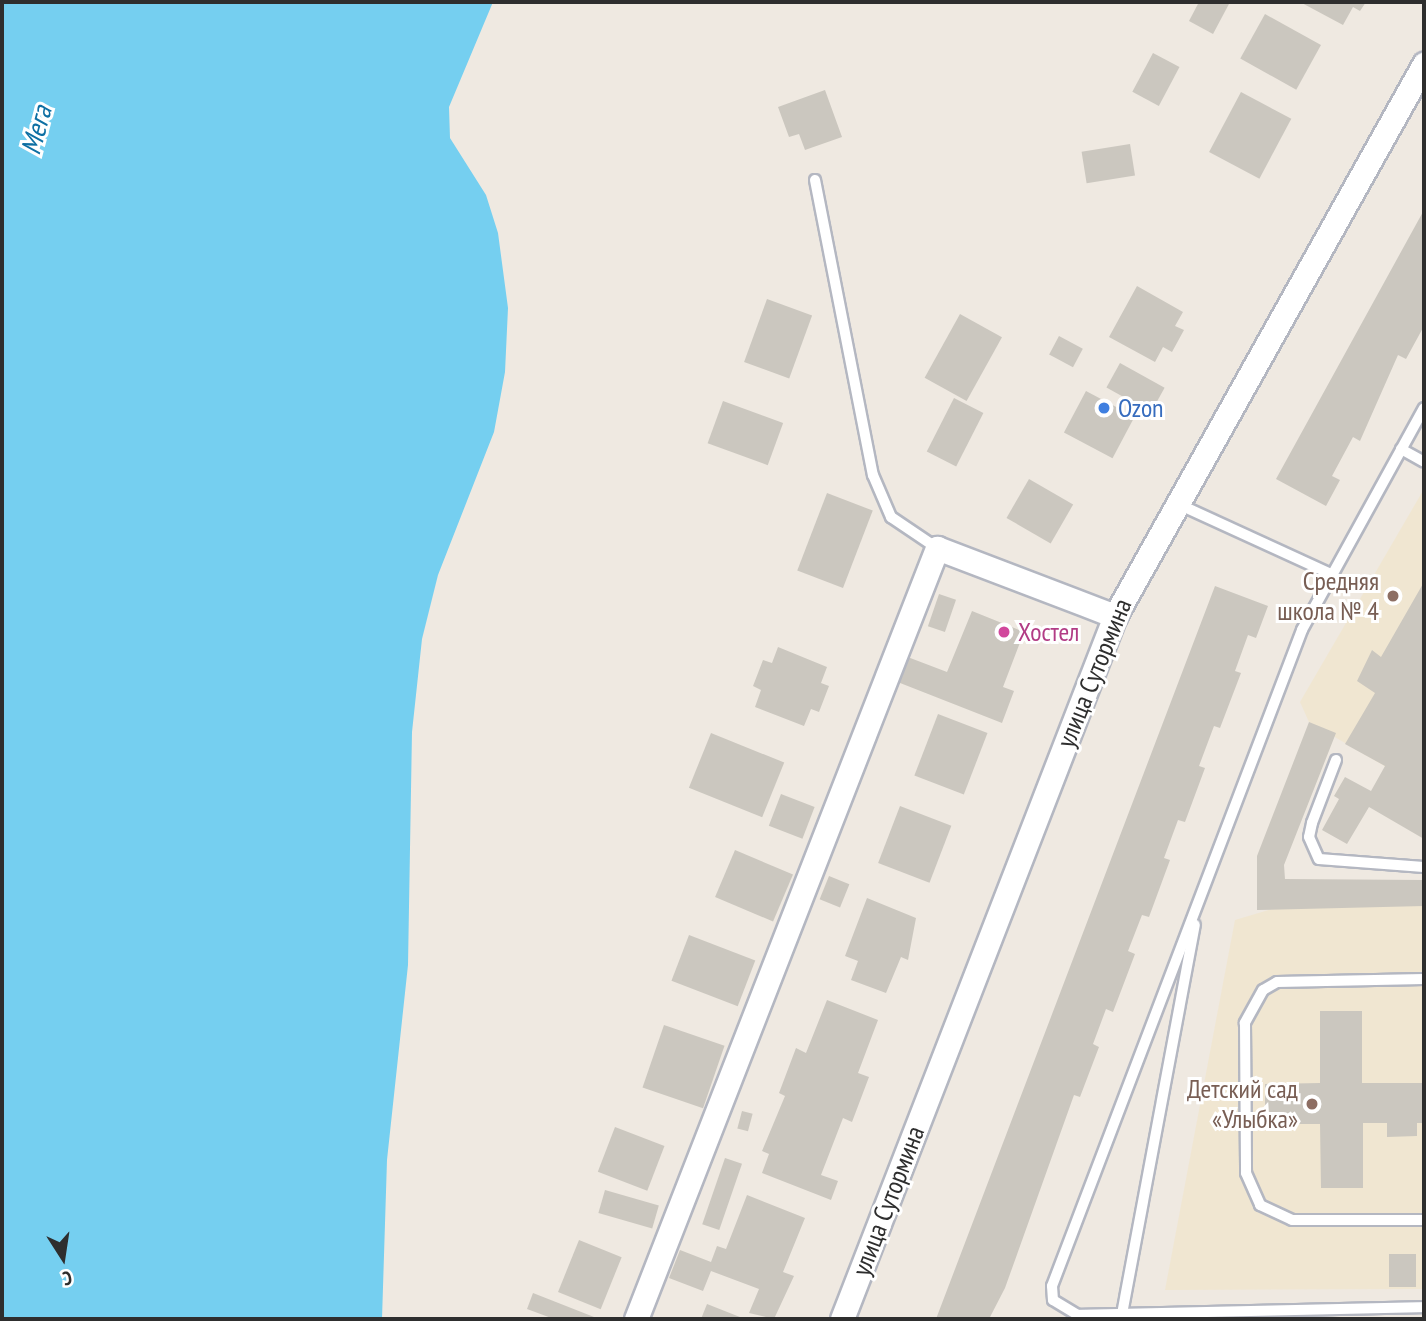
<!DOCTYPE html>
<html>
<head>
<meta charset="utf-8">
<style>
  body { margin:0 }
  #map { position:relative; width:1426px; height:1321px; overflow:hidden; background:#efe9e1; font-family:"PT Sans Narrow",sans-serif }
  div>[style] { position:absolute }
  .education>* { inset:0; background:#f0e6d1 }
  .water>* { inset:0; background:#75cff0 }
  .building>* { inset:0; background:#cbc7bf; transform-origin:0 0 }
  .roads { filter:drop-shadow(2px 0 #b4b7c1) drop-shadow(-2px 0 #b4b7c1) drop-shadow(0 2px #b4b7c1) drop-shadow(0 -2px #b4b7c1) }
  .lane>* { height:10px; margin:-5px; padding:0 5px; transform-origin:5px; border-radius:5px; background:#fff }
  .street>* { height:23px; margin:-11.5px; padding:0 11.5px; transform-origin:11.5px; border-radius:11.5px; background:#fff }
  .dots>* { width:19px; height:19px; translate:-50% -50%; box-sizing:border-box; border:4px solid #fff; border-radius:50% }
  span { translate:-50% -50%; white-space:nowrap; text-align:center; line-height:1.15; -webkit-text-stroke:6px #fff; paint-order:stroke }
  .shop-label { font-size:26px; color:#366cbe }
  .left { translate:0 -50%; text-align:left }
  .education-label { font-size:26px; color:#785e54 }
  .right { translate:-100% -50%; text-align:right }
  .hotel-label { font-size:26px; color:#b23c85 }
  .street-label { font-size:26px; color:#2e2e2e }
  .water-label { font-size:28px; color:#0d6fa3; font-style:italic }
  .frame { position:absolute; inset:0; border:4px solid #2e2e2e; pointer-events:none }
  .north { position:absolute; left:28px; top:1223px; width:70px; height:70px; -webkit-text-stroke:5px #fff; paint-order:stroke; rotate:168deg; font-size:19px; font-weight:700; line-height:28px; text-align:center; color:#2e2e2e }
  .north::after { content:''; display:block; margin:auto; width:24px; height:32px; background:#2e2e2e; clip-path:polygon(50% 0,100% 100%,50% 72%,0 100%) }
</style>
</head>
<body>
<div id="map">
  <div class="education">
    <i style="clip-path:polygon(1424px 489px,1424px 789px,1309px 722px,1300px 702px)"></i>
    <i style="clip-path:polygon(1286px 905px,1424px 906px,1424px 1289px,1165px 1290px,1235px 920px)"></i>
  </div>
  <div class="water">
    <i style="clip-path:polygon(2px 2px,493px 2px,449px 107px,450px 138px,486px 195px,498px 233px,508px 308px,505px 372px,494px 432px,438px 575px,422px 639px,412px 732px,408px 965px,387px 1160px,382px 1319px,2px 1319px)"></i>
  </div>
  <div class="building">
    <i style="clip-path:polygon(1199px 2px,1230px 2px,1213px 34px,1189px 21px)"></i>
    <i style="clip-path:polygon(1300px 2px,1366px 2px,1360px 11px,1353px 7px,1343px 25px)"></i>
    <i style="left:1265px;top:14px;width:64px;height:51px;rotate:29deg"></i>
    <i style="left:1153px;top:53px;width:30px;height:44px;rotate:28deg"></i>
    <i style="clip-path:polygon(825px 90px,842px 137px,805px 150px,799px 134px,789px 137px,778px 107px)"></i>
    <i style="left:1241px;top:92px;width:57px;height:68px;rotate:28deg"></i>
    <i style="left:1130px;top:144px;width:32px;height:49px;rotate:81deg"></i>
    <i style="clip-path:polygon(1424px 210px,1424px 326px,1406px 359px,1398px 355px,1360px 441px,1353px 437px,1332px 476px,1340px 480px,1326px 506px,1276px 479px)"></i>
    <i style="clip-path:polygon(1137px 286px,1183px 312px,1175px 326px,1184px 330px,1172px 352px,1163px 347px,1155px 362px,1109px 337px)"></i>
    <i style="left:767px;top:299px;width:48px;height:67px;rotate:20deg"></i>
    <i style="left:960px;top:314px;width:48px;height:73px;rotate:29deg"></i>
    <i style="left:1059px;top:336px;width:27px;height:21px;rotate:28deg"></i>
    <i style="left:1120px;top:363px;width:51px;height:28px;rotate:29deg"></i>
    <i style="left:1086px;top:391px;width:55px;height:47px;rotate:28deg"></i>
    <i style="left:954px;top:398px;width:33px;height:60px;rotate:27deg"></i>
    <i style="left:723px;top:401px;width:64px;height:45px;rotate:20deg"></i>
    <i style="left:1029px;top:479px;width:51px;height:45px;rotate:30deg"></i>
    <i style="left:827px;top:493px;width:49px;height:83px;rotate:21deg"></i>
    <i style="clip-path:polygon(1424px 582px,1424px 839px,1369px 807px,1347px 844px,1322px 830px,1339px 799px,1334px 796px,1345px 777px,1371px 791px,1385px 766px,1345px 744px,1375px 693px,1357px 681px,1372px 650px,1381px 657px)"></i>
    <i style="clip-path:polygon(1215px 586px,1268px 606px,1256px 638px,1248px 635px,1235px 671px,1241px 673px,1220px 728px,1214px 726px,1199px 766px,1205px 768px,1185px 822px,1178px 820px,1164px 858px,1170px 860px,1149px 917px,1142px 915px,1128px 951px,1135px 954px,1113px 1012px,1106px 1009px,1093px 1044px,1099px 1047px,1080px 1097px,1074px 1095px,1005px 1288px,989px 1319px,936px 1319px)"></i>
    <i style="left:939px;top:594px;width:18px;height:34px;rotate:19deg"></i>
    <i style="clip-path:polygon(972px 611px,1024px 632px,1003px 687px,1014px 691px,1002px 723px,895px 681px,905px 656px,947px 672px)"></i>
    <i style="clip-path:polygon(778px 647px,827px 667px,821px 683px,829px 686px,819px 712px,811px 709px,804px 726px,755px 707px,761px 690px,753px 686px,763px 660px,772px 663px)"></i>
    <i style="left:938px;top:714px;width:53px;height:66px;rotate:21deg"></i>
    <i style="clip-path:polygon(1309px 722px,1336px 733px,1284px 865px,1285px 879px,1424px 880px,1424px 906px,1257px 910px,1257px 856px)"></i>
    <i style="left:711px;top:733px;width:79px;height:59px;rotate:22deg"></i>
    <i style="left:781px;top:794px;width:36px;height:34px;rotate:21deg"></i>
    <i style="left:900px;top:806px;width:55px;height:61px;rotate:21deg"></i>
    <i style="left:735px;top:850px;width:63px;height:51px;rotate:23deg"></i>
    <i style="left:829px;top:876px;width:22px;height:25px;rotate:22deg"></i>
    <i style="clip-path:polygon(867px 898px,916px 918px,908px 960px,901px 957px,886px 993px,851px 980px,858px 961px,845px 956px)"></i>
    <i style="left:689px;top:935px;width:71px;height:49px;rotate:21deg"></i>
    <i style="clip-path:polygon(827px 1000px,878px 1020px,858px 1073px,869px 1077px,852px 1122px,843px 1118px,821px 1175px,838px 1181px,831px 1200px,762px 1173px,769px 1154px,762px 1151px,785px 1096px,779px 1093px,796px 1048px,806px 1053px)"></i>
    <i style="clip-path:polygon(1320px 1011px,1362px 1011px,1362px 1083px,1424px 1083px,1424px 1123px,1417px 1123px,1417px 1136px,1387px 1137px,1387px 1123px,1363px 1123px,1363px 1188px,1321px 1188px,1320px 1124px,1265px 1124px,1265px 1084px,1320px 1083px)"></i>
    <i style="left:664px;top:1025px;width:64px;height:66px;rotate:19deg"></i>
    <i style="left:742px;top:1111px;width:11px;height:18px;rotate:15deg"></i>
    <i style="left:615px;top:1127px;width:53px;height:48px;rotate:21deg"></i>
    <i style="left:725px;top:1158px;width:18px;height:70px;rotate:19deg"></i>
    <i style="left:605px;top:1190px;width:56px;height:24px;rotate:16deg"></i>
    <i style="clip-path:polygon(747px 1195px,805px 1218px,783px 1272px,794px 1276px,774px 1319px,749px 1313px,759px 1289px,711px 1271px,703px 1291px,669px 1278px,680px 1250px,711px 1262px,717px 1246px,726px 1249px)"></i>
    <i style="left:579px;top:1240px;width:46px;height:56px;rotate:22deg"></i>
    <i style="left:1389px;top:1254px;width:27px;height:33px"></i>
    <i style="clip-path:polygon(533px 1293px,594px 1317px,593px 1319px,554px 1319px,527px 1309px)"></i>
    <i style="clip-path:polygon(707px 1304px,745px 1319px,701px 1319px)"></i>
  </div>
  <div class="roads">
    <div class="lane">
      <i style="left:815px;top:180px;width:301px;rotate:78.9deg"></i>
      <i style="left:873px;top:475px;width:46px;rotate:66.8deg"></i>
      <i style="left:891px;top:517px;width:55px;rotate:34deg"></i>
      <i style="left:1424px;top:408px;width:253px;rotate:118.8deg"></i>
      <i style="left:1302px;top:630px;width:702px;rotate:110.86deg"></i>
      <i style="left:1052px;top:1286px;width:14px;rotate:86deg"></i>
      <i style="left:1053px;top:1300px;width:29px;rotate:31deg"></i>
      <i style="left:1078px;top:1315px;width:346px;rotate:-1.3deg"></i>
      <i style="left:1401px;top:449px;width:26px;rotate:29deg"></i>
      <i style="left:1178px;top:504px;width:168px;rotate:24.6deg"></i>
      <i style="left:1336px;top:760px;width:67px;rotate:110.9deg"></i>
      <i style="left:1312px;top:823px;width:14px;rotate:102deg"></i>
      <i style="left:1309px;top:837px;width:24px;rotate:66deg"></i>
      <i style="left:1319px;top:859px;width:105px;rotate:4.4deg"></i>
      <i style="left:1424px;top:979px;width:147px;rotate:178.8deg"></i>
      <i style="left:1277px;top:982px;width:16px;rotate:150deg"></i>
      <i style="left:1263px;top:990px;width:38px;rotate:119deg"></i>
      <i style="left:1245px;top:1023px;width:150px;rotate:89.6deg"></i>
      <i style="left:1246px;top:1173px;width:35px;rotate:66deg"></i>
      <i style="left:1260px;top:1205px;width:35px;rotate:25deg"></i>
      <i style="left:1292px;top:1220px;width:132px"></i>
      <i style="left:1122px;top:1314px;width:396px;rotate:-79.4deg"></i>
    </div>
    <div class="street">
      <i style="left:636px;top:1319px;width:828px;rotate:-68.67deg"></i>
      <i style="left:937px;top:548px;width:191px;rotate:20.9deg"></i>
      <i style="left:842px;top:1319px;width:754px;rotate:-68.78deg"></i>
      <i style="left:1115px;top:616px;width:633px;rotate:-60.76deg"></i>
    </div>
  </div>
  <div class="dots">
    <i style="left:1104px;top:408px;background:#3f7fe0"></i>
    <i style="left:1393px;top:596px;background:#8d6e63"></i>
    <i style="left:1004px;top:632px;background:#d1479c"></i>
    <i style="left:1312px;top:1104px;background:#8d6e63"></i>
  </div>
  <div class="shop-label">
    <span class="left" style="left:1118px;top:408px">Ozon</span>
  </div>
  <div class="education-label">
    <span class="right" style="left:1379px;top:596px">Средняя<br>школа № 4</span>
    <span class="right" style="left:1298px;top:1104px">Детский сад<br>«Улыбка»</span>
  </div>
  <div class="hotel-label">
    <span class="left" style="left:1018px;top:632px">Хостел</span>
  </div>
  <div class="street-label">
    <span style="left:1094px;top:673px;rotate:-68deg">улица Сутормина</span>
    <span style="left:888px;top:1201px;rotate:-69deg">улица Сутормина</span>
  </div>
  <div class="water-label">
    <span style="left:36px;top:130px;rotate:-75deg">Мега</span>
  </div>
  <div class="frame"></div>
  <div class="north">С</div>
</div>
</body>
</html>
